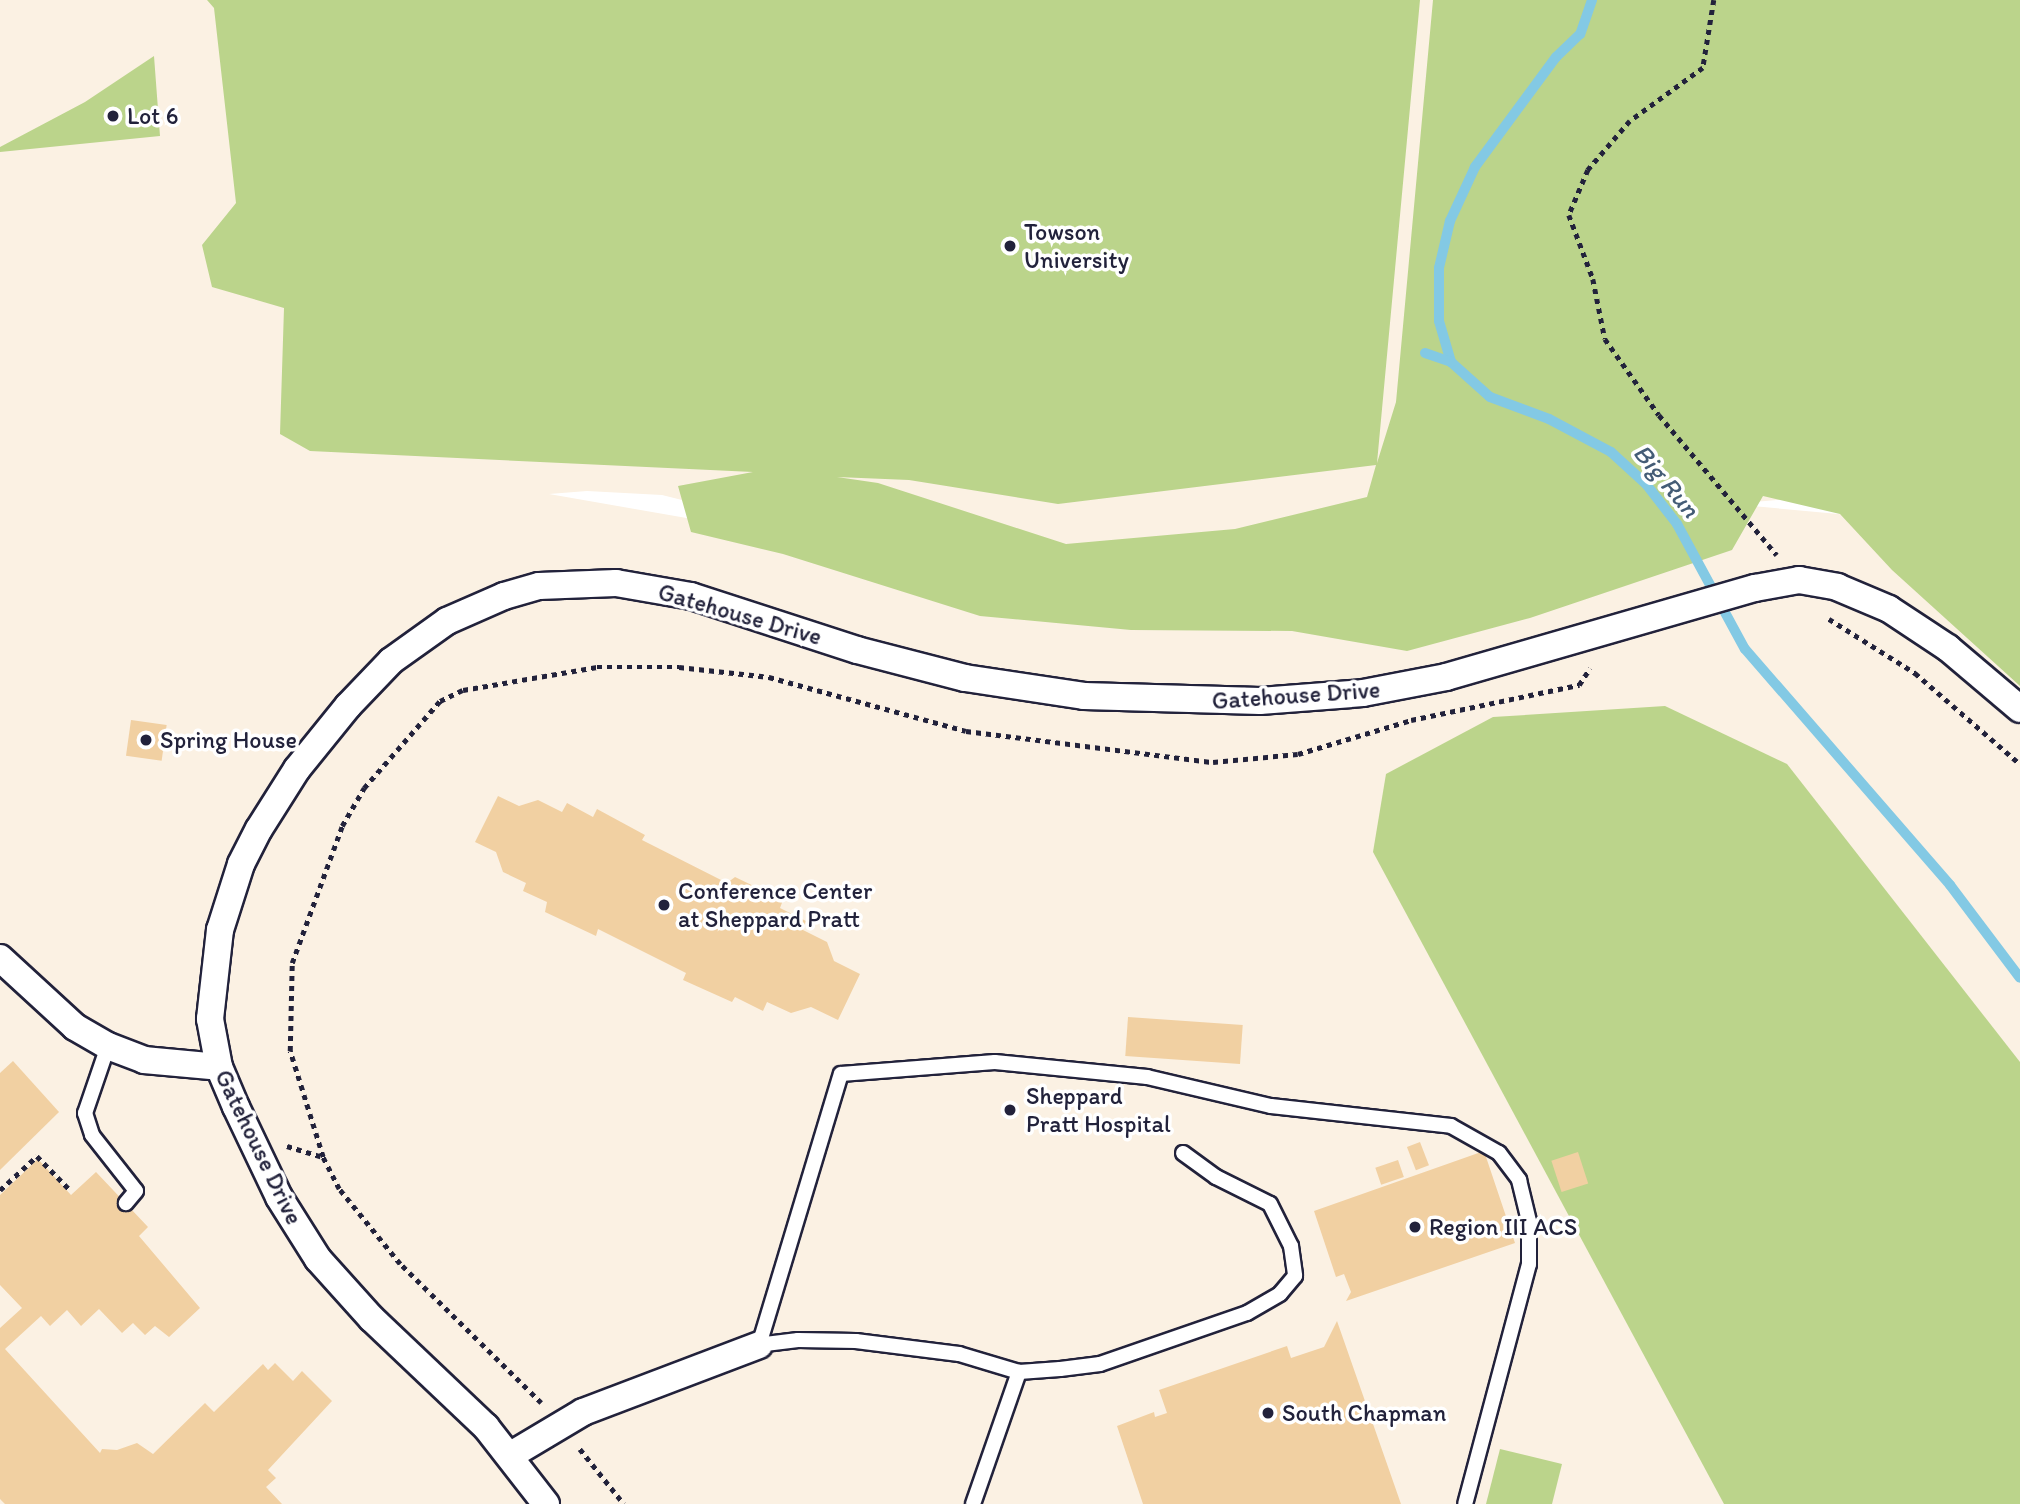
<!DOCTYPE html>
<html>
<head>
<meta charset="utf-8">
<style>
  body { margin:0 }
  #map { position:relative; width:2020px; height:1504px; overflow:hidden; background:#fff; font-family:Itim,sans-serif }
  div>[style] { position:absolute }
  .built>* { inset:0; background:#fbf1e3 }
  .green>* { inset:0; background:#bbd48b }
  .stream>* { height:10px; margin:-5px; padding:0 5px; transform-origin:5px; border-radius:5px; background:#83c9e4 }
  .building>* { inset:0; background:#f1d0a2; transform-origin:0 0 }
  .path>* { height:4.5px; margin-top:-2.25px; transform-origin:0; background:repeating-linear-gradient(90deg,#22223b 0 5px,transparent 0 10px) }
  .roads { filter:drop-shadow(2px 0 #22223b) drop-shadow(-2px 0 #22223b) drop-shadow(0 2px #22223b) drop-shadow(0 -2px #22223b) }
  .service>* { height:14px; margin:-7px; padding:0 7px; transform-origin:7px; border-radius:7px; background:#fff }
  .minor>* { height:26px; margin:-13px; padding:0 13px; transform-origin:13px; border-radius:13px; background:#fff }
  .dots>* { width:19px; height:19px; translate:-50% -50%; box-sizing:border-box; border:4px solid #fff; border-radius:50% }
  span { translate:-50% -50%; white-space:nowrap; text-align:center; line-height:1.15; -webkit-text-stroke:7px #fff; paint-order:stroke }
  .poi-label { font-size:24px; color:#22223b }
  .left { translate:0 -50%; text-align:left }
  .street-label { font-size:24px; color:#22223b }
  .water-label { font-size:26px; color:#445c76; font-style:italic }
</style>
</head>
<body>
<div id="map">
  <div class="built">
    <i style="clip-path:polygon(evenodd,0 0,2020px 0,2020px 1504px,0 1504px,0 0,587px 491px,662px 495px,734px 513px,812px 540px,549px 494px,587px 491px,0 0,1788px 499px,1893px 519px,1730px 504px,1788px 499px)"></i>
  </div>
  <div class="green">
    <i style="clip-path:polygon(evenodd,207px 0,1420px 0,1377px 463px,1396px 402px,1433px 0,2020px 0,2020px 686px,1892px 570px,1840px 514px,1763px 496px,1732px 550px,1530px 618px,1407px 651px,1292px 631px,1131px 630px,980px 616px,783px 554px,691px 532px,678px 486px,753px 472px,310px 451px,280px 434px,284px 308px,212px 287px,202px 245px,236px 203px,214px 8px,207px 0,1376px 465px,1367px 497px,1235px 529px,1066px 544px,878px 483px,837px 477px,909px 480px,1058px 504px,1376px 465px)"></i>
    <i style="clip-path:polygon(154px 56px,160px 136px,0 152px,0 147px,85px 102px)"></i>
    <i style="clip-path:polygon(1665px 706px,1787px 764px,2020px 1062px,2020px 1504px,1724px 1504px,1373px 852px,1386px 774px,1493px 717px)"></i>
    <i style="clip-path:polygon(1500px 1449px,1562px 1464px,1552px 1504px,1486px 1504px)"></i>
  </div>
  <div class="stream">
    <i style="left:1592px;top:0;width:36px;rotate:109deg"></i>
    <i style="left:1580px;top:34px;width:33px;rotate:136deg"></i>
    <i style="left:1556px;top:57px;width:137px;rotate:126.4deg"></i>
    <i style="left:1475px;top:167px;width:60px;rotate:114.8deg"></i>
    <i style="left:1450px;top:221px;width:48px;rotate:103.2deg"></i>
    <i style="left:1439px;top:268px;width:53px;rotate:90deg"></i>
    <i style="left:1439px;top:321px;width:43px;rotate:73.7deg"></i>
    <i style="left:1451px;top:362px;width:52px;rotate:41.9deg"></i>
    <i style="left:1490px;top:397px;width:63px;rotate:20.4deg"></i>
    <i style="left:1549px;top:419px;width:70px;rotate:28deg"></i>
    <i style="left:1611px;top:452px;width:47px;rotate:42.4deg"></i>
    <i style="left:1646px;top:484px;width:51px;rotate:52.2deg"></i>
    <i style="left:1677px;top:524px;width:142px;rotate:61.5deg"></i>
    <i style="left:1745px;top:649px;width:313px;rotate:49deg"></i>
    <i style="left:1950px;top:885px;width:116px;rotate:53deg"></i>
    <i style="left:1425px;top:353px;width:28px;rotate:19deg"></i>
  </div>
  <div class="building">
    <i style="left:131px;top:720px;width:36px;height:36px;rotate:8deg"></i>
    <i style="clip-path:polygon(498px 796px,519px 806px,538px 800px,562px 812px,567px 803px,593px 817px,597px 809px,645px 835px,642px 840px,727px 883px,735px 877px,783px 900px,780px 908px,806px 921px,803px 930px,827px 942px,834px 961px,860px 974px,838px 1020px,811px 1007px,791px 1013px,767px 1002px,763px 1011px,735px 997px,732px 1002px,683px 980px,686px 973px,598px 929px,596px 936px,545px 912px,547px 902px,523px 891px,526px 883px,503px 872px,496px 852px,475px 842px)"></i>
    <i style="left:1128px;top:1017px;width:115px;height:39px;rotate:4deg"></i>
    <i style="clip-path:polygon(13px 1061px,59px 1112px,0 1170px,0 1073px)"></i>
    <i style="left:1420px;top:1142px;width:25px;height:14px;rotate:69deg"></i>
    <i style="clip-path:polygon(1484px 1151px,1515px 1243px,1346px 1301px,1351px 1292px,1344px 1274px,1336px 1277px,1314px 1211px)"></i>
    <i style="left:1578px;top:1152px;width:33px;height:28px;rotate:72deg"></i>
    <i style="clip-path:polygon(38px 1159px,71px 1195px,96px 1172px,148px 1227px,139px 1236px,200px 1308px,169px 1337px,155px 1326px,145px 1335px,133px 1323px,122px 1333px,99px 1309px,81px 1326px,67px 1310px,50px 1326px,41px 1316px,5px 1349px,100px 1453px,102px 1449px,117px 1450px,137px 1443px,153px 1454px,205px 1403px,214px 1412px,263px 1364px,268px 1370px,275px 1363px,293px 1381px,302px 1371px,332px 1401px,268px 1470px,276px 1478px,266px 1487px,282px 1504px,5px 1504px,0 1499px,0 1328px,22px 1308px,0 1285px,0 1195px)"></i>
    <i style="left:1398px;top:1160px;width:18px;height:24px;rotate:71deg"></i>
    <i style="clip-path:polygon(1337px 1321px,1401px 1504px,1143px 1504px,1117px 1426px,1154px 1412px,1155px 1417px,1167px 1413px,1159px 1390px,1287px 1346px,1291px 1358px,1324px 1347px)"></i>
  </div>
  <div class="path">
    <i style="left:1714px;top:0;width:69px;rotate:99.2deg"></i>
    <i style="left:1703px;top:68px;width:90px;rotate:144deg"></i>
    <i style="left:1630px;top:121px;width:65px;rotate:130.6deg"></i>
    <i style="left:1588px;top:170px;width:49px;rotate:112.9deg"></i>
    <i style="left:1569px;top:215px;width:68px;rotate:69.4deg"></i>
    <i style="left:1593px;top:279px;width:61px;rotate:78.7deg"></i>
    <i style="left:1605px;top:339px;width:93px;rotate:54.6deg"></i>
    <i style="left:1659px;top:415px;width:183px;rotate:49.9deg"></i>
    <i style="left:1829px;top:619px;width:102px;rotate:32.1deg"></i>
    <i style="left:1915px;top:673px;width:139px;rotate:40.9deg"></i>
    <i style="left:287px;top:1146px;width:37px;rotate:17deg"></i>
    <i style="left:0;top:1190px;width:50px;rotate:-42.6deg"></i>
    <i style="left:37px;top:1156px;width:49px;rotate:45.8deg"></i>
    <i style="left:541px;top:1403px;width:198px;rotate:-135.4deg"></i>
    <i style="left:400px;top:1264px;width:97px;rotate:-129.1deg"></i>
    <i style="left:339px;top:1189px;width:36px;rotate:-117deg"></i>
    <i style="left:323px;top:1157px;width:111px;rotate:-107.3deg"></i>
    <i style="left:290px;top:1051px;width:88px;rotate:-88.7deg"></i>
    <i style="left:292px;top:963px;width:146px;rotate:-69.9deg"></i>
    <i style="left:342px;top:826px;width:44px;rotate:-59.9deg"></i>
    <i style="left:364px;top:788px;width:116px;rotate:-48.9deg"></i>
    <i style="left:440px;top:701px;width:25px;rotate:-26deg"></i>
    <i style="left:463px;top:690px;width:136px;rotate:-9.7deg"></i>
    <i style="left:597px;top:667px;width:82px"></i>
    <i style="left:679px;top:667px;width:91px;rotate:6.3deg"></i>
    <i style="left:769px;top:677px;width:204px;rotate:15.3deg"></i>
    <i style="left:966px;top:731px;width:249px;rotate:7.2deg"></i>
    <i style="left:1213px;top:762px;width:85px;rotate:-5.4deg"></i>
    <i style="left:1298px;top:754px;width:118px;rotate:-16.7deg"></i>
    <i style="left:1411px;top:720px;width:172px;rotate:-11.8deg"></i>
    <i style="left:1579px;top:685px;width:20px;rotate:-57deg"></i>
    <i style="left:580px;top:1449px;width:70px;rotate:51.3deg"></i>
  </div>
  <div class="roads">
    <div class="service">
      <i style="left:108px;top:1046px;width:71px;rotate:108.9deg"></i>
      <i style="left:85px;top:1113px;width:23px;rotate:72deg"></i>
      <i style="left:92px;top:1135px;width:71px;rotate:51.8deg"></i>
      <i style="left:136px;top:1191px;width:16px;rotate:130deg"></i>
      <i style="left:1183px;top:1153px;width:41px;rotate:36deg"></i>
      <i style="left:1216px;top:1177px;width:60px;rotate:26.6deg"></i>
      <i style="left:1270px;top:1204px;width:47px;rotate:63.4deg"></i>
      <i style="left:1291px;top:1246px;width:30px;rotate:82deg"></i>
      <i style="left:1295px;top:1276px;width:23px;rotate:130deg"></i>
      <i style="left:1280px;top:1294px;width:38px;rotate:150deg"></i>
      <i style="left:1247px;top:1313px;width:156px;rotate:160.9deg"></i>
      <i style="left:1100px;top:1364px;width:40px;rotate:172.9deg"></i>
      <i style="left:1060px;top:1369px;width:41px;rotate:175.8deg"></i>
      <i style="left:1019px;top:1372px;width:63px;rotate:-163.3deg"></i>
      <i style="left:959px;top:1354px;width:104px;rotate:-172.8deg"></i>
      <i style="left:856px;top:1341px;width:58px;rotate:-179deg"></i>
      <i style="left:798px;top:1340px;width:39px;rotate:173deg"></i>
      <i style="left:759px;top:1345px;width:283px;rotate:-73.2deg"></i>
      <i style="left:841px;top:1074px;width:154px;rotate:-4.5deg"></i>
      <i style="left:995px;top:1062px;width:153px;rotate:5.6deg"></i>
      <i style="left:1147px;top:1077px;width:127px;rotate:13.2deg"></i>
      <i style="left:1271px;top:1106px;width:181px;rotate:6.3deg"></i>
      <i style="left:1451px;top:1126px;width:55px;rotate:29.4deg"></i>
      <i style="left:1499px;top:1153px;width:34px;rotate:53deg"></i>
      <i style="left:1519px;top:1180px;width:42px;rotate:76.3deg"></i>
      <i style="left:1529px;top:1221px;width:43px;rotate:90deg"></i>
      <i style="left:1529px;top:1264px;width:248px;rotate:104.9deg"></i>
      <i style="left:973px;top:1504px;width:140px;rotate:-70.8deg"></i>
    </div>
    <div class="minor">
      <i style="left:0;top:958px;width:102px;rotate:42.6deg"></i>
      <i style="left:75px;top:1027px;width:38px;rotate:30deg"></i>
      <i style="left:108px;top:1046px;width:39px;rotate:21deg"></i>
      <i style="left:144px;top:1060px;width:75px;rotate:5.3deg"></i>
      <i style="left:511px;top:1455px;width:84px;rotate:-30.8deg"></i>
      <i style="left:583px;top:1412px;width:188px;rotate:-20.8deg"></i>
      <i style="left:546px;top:1504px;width:98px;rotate:-127.9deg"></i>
      <i style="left:486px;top:1427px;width:157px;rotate:-136.5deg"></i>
      <i style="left:372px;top:1319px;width:81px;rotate:-132deg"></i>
      <i style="left:318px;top:1259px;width:73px;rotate:-122.2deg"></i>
      <i style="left:279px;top:1197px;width:100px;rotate:-115.5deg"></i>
      <i style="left:236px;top:1107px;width:43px;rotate:-113deg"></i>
      <i style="left:219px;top:1067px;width:49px;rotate:-100.6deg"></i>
      <i style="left:210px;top:1019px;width:90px;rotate:-83.6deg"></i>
      <i style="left:220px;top:930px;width:69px;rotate:-72.3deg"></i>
      <i style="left:241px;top:864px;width:39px;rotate:-63deg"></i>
      <i style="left:259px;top:829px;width:71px;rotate:-57.7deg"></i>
      <i style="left:297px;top:769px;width:81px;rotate:-51deg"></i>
      <i style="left:348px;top:706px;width:62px;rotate:-46.3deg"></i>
      <i style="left:391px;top:661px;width:69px;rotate:-35.5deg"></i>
      <i style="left:447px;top:621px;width:62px;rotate:-23.7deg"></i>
      <i style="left:504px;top:596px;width:36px;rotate:-16deg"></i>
      <i style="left:539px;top:586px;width:77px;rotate:-2.2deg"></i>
      <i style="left:616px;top:583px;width:76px;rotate:9.8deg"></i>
      <i style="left:691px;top:596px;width:175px;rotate:18deg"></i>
      <i style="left:857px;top:650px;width:112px;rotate:14.5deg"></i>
      <i style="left:965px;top:678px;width:120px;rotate:8.6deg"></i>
      <i style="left:1084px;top:696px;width:176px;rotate:1.6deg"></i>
      <i style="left:1260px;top:701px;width:103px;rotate:-4.4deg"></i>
      <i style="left:1363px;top:693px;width:85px;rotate:-10.9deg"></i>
      <i style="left:1446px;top:677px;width:322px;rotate:-16.1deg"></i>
      <i style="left:1755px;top:588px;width:45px;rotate:-10.3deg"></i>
      <i style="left:1799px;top:580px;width:39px;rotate:10deg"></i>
      <i style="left:1837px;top:587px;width:56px;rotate:22.9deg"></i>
      <i style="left:1889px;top:609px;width:71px;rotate:33.5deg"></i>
      <i style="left:1948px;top:648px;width:94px;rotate:40.3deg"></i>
    </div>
  </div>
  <div class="dots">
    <i style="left:113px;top:116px;background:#22223b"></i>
    <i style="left:1010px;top:246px;background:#22223b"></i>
    <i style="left:146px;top:740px;background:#22223b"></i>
    <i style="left:664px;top:905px;background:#22223b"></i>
    <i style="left:1010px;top:1110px;background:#22223b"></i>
    <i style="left:1415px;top:1227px;background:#22223b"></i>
    <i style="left:1268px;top:1413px;background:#22223b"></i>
  </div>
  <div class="poi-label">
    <span class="left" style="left:127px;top:116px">Lot 6</span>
    <span class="left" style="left:1024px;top:246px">Towson<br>University</span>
    <span class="left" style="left:160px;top:740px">Spring House</span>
    <span class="left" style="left:678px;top:905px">Conference Center<br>at Sheppard Pratt</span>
    <span class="left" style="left:1026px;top:1110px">Sheppard<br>Pratt Hospital</span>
    <span class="left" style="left:1429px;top:1227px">Region III ACS</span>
    <span class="left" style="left:1282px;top:1413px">South Chapman</span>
  </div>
  <div class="street-label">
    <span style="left:740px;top:614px;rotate:16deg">Gatehouse Drive</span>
    <span style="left:1296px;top:695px;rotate:-4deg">Gatehouse Drive</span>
    <span style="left:259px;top:1147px;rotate:64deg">Gatehouse Drive</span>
  </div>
  <div class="water-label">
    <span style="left:1666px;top:481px;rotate:50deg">Big Run</span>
  </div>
</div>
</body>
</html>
